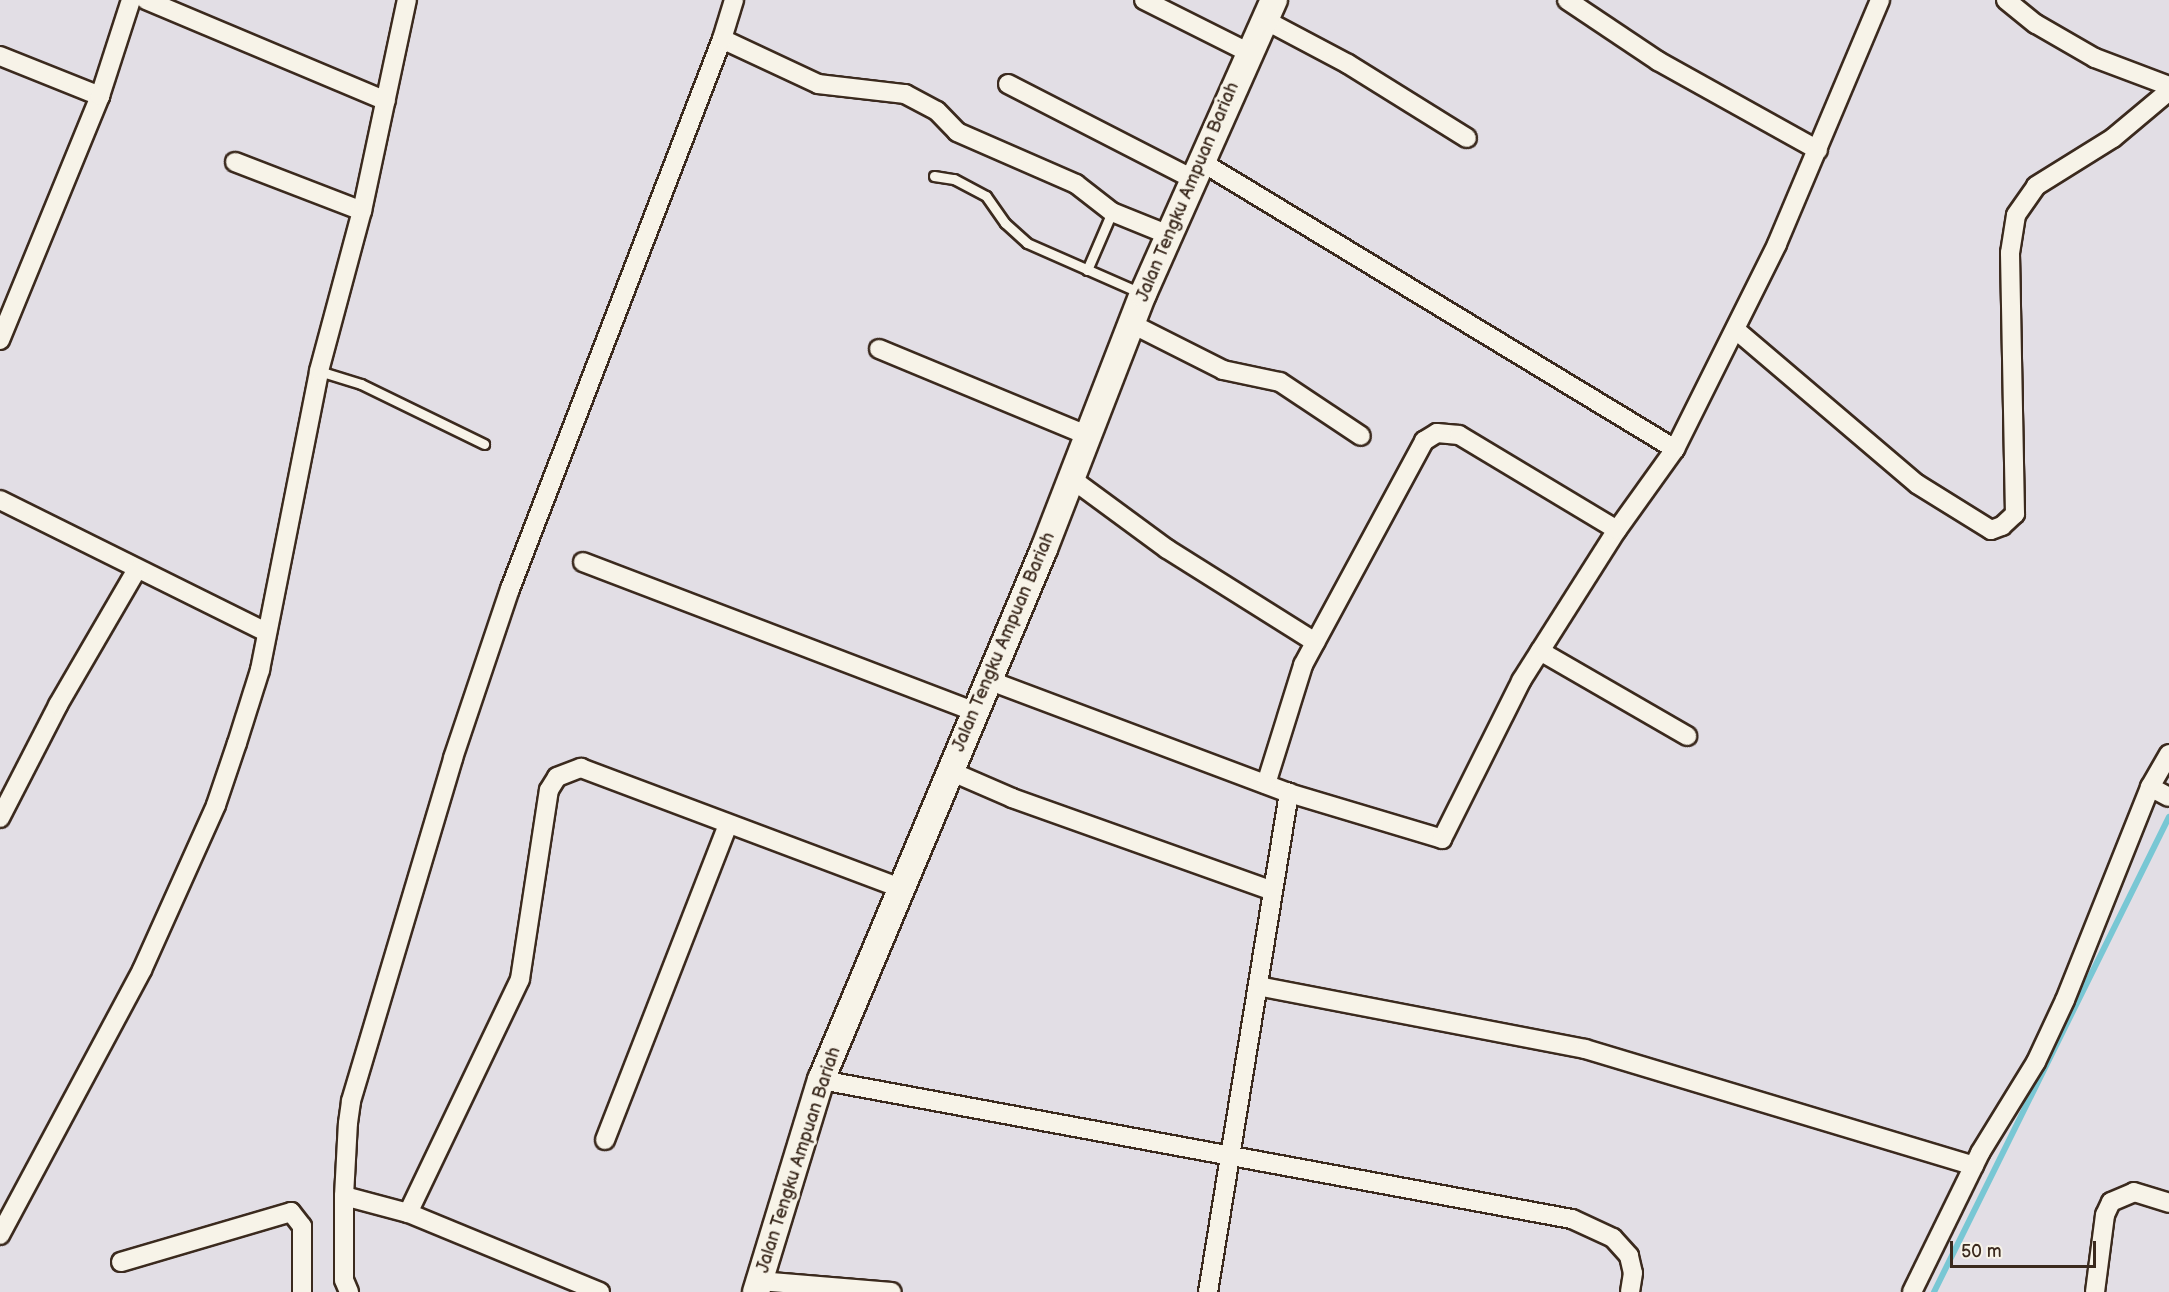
<!DOCTYPE html>
<html>
<head>
<meta charset="utf-8">
<style>
  body { margin:0 }
  #map { position:relative; width:2169px; height:1292px; overflow:hidden; background:#e2dee5; font-family:"Balsamiq Sans",sans-serif }
  div>[style] { position:absolute }
  .stream>* { height:6px; margin:-3px; padding:0 3px; transform-origin:3px; border-radius:3px; background:#78c7d4 }
  .roads { filter:drop-shadow(2px 0 #3b2a1e) drop-shadow(-2px 0 #3b2a1e) drop-shadow(0 2px #3b2a1e) drop-shadow(0 -2px #3b2a1e) }
  .lane>* { height:9px; margin:-4.5px; padding:0 4.5px; transform-origin:4.5px; border-radius:4.5px; background:#f7f3e8 }
  .street>* { height:18px; margin:-9px; padding:0 9px; transform-origin:9px; border-radius:9px; background:#f7f3e8 }
  .secondary>* { height:26px; margin:-13px; padding:0 13px; transform-origin:13px; border-radius:13px; background:#f7f3e8 }
  span { translate:-50% -50%; white-space:nowrap; text-align:center; line-height:1.15; -webkit-text-stroke:6px #f7f3e8; paint-order:stroke }
  .street-label { font-size:18px; color:#3b2a1e }
  .scale { position:absolute; left:1950px; top:1241px; width:146px; height:27px; box-sizing:border-box; border:3px solid #3b2a1e; border-top:0; padding-left:8px; font-size:18px; line-height:21px; white-space:nowrap; color:#3b2a1e; -webkit-text-stroke:4px #f7f3e8; paint-order:stroke }
</style>
</head>
<body>
<div id="map">
  <div class="stream">
    <i style="left:1934px;top:1292px;width:530px;rotate:-63.68deg"></i>
  </div>
  <div class="roads">
    <div class="lane">
      <i style="left:934px;top:176px;width:20px;rotate:9deg"></i>
      <i style="left:954px;top:179px;width:36px;rotate:28deg"></i>
      <i style="left:986px;top:196px;width:33px;rotate:55deg"></i>
      <i style="left:1005px;top:223px;width:30px;rotate:42deg"></i>
      <i style="left:1027px;top:243px;width:124px;rotate:23.7deg"></i>
      <i style="left:1087px;top:270px;width:63px;rotate:-66.7deg"></i>
      <i style="left:319px;top:371px;width:44px;rotate:17.2deg"></i>
      <i style="left:361px;top:384px;width:137px;rotate:26deg"></i>
    </div>
    <div class="street">
      <i style="left:146px;top:0;width:260px;rotate:22.8deg"></i>
      <i style="left:1144px;top:0;width:116px;rotate:26.6deg"></i>
      <i style="left:1567px;top:0;width:110px;rotate:33.8deg"></i>
      <i style="left:1658px;top:61px;width:183px;rotate:29.1deg"></i>
      <i style="left:2006px;top:0;width:38px;rotate:39deg"></i>
      <i style="left:2036px;top:24px;width:68px;rotate:30deg"></i>
      <i style="left:2095px;top:58px;width:79px;rotate:20.7deg"></i>
      <i style="left:1265px;top:20px;width:94px;rotate:27.9deg"></i>
      <i style="left:1348px;top:64px;width:140px;rotate:31.9deg"></i>
      <i style="left:722px;top:39px;width:106px;rotate:25.1deg"></i>
      <i style="left:818px;top:84px;width:88px;rotate:6.6deg"></i>
      <i style="left:905px;top:94px;width:36px;rotate:28deg"></i>
      <i style="left:937px;top:111px;width:29px;rotate:46deg"></i>
      <i style="left:957px;top:132px;width:130px;rotate:23.6deg"></i>
      <i style="left:1076px;top:184px;width:46px;rotate:37.9deg"></i>
      <i style="left:1112px;top:212px;width:61px;rotate:22deg"></i>
      <i style="left:0;top:56px;width:108px;rotate:21.8deg"></i>
      <i style="left:1008px;top:84px;width:208px;rotate:27.2deg"></i>
      <i style="left:235px;top:162px;width:136px;rotate:21.1deg"></i>
      <i style="left:1134px;top:325px;width:100px;rotate:26.8deg"></i>
      <i style="left:1223px;top:370px;width:58px;rotate:11.9deg"></i>
      <i style="left:1280px;top:382px;width:97px;rotate:33.7deg"></i>
      <i style="left:1736px;top:330px;width:238px;rotate:40.4deg"></i>
      <i style="left:1917px;top:484px;width:87px;rotate:31.9deg"></i>
      <i style="left:1991px;top:530px;width:12px;rotate:-20deg"></i>
      <i style="left:2002px;top:526px;width:18px;rotate:-43deg"></i>
      <i style="left:2015px;top:514px;width:261px;rotate:-91.1deg"></i>
      <i style="left:2010px;top:253px;width:38px;rotate:-81deg"></i>
      <i style="left:2016px;top:215px;width:35px;rotate:-55deg"></i>
      <i style="left:2036px;top:186px;width:91px;rotate:-31.9deg"></i>
      <i style="left:2113px;top:138px;width:73px;rotate:-40deg"></i>
      <i style="left:0;top:340px;width:264px;rotate:-67.7deg"></i>
      <i style="left:100px;top:96px;width:101px;rotate:-72.1deg"></i>
      <i style="left:879px;top:349px;width:227px;rotate:22.5deg"></i>
      <i style="left:1675px;top:449px;width:229px;rotate:-63.5deg"></i>
      <i style="left:1777px;top:244px;width:265px;rotate:-67.1deg"></i>
      <i style="left:1072px;top:479px;width:118px;rotate:36.4deg"></i>
      <i style="left:1167px;top:549px;width:175px;rotate:32.1deg"></i>
      <i style="left:0;top:500px;width:297px;rotate:26.4deg"></i>
      <i style="left:583px;top:562px;width:420px;rotate:20.9deg"></i>
      <i style="left:1540px;top:651px;width:170px;rotate:30deg"></i>
      <i style="left:988px;top:680px;width:322px;rotate:20.6deg"></i>
      <i style="left:1289px;top:793px;width:160px;rotate:16.7deg"></i>
      <i style="left:1442px;top:839px;width:177px;rotate:-63.4deg"></i>
      <i style="left:1521px;top:681px;width:179px;rotate:-57.6deg"></i>
      <i style="left:1617px;top:530px;width:100px;rotate:-54.4deg"></i>
      <i style="left:1675px;top:449px;width:555px;rotate:-148.77deg"></i>
      <i style="left:950px;top:771px;width:68px;rotate:23.5deg"></i>
      <i style="left:1012px;top:798px;width:277px;rotate:19.6deg"></i>
      <i style="left:1266px;top:784px;width:125px;rotate:-72.7deg"></i>
      <i style="left:1303px;top:665px;width:255px;rotate:-61.6deg"></i>
      <i style="left:1424px;top:441px;width:15px;rotate:-32deg"></i>
      <i style="left:1437px;top:433px;width:22px;rotate:5deg"></i>
      <i style="left:1459px;top:435px;width:184px;rotate:31deg"></i>
      <i style="left:2150px;top:787px;width:21px;rotate:28deg"></i>
      <i style="left:0;top:818px;width:127px;rotate:-62.8deg"></i>
      <i style="left:58px;top:705px;width:155px;rotate:-59.8deg"></i>
      <i style="left:1258px;top:986px;width:333px;rotate:10.9deg"></i>
      <i style="left:1585px;top:1049px;width:406px;rotate:16.7deg"></i>
      <i style="left:821px;top:1080px;width:764px;rotate:10.49deg"></i>
      <i style="left:1572px;top:1219px;width:45px;rotate:24.9deg"></i>
      <i style="left:1613px;top:1238px;width:24px;rotate:48deg"></i>
      <i style="left:1629px;top:1256px;width:17px;rotate:77deg"></i>
      <i style="left:1633px;top:1273px;width:19px;rotate:99deg"></i>
      <i style="left:605px;top:1140px;width:338px;rotate:-68.7deg"></i>
      <i style="left:344px;top:1196px;width:84px;rotate:90deg"></i>
      <i style="left:344px;top:1280px;width:13px;rotate:67deg"></i>
      <i style="left:408px;top:1213px;width:259px;rotate:-64.4deg"></i>
      <i style="left:520px;top:979px;width:191px;rotate:-81.3deg"></i>
      <i style="left:549px;top:790px;width:15px;rotate:-58deg"></i>
      <i style="left:557px;top:777px;width:26px;rotate:-21deg"></i>
      <i style="left:581px;top:768px;width:342px;rotate:20.6deg"></i>
      <i style="left:0;top:1235px;width:301px;rotate:-61.8deg"></i>
      <i style="left:142px;top:970px;width:181px;rotate:-65.8deg"></i>
      <i style="left:216px;top:805px;width:65px;rotate:-71.3deg"></i>
      <i style="left:237px;top:743px;width:77px;rotate:-72.5deg"></i>
      <i style="left:260px;top:670px;width:305px;rotate:-78.8deg"></i>
      <i style="left:319px;top:371px;width:166px;rotate:-75deg"></i>
      <i style="left:362px;top:211px;width:216px;rotate:-78deg"></i>
      <i style="left:121px;top:1262px;width:177px;rotate:-16.4deg"></i>
      <i style="left:291px;top:1212px;width:18px;rotate:52deg"></i>
      <i style="left:302px;top:1226px;width:66px;rotate:90deg"></i>
      <i style="left:759px;top:1281px;width:133px;rotate:4.7deg"></i>
      <i style="left:600px;top:1292px;width:208px;rotate:-157.6deg"></i>
      <i style="left:408px;top:1213px;width:66px;rotate:-165.1deg"></i>
      <i style="left:344px;top:1196px;width:73px;rotate:-86.9deg"></i>
      <i style="left:348px;top:1123px;width:22px;rotate:-82deg"></i>
      <i style="left:351px;top:1101px;width:358px;rotate:-73.4deg"></i>
      <i style="left:453px;top:758px;width:178px;rotate:-71.4deg"></i>
      <i style="left:510px;top:589px;width:589px;rotate:-68.92deg"></i>
      <i style="left:722px;top:39px;width:41px;rotate:-72.9deg"></i>
      <i style="left:1208px;top:1292px;width:506px;rotate:-80.78deg"></i>
      <i style="left:1912px;top:1292px;width:155px;rotate:-63.9deg"></i>
      <i style="left:1980px;top:1153px;width:107px;rotate:-58.4deg"></i>
      <i style="left:2036px;top:1062px;width:68px;rotate:-64.9deg"></i>
      <i style="left:2065px;top:1000px;width:229px;rotate:-68.2deg"></i>
      <i style="left:2150px;top:787px;width:38px;rotate:-60deg"></i>
      <i style="left:2095px;top:1292px;width:78px;rotate:-82.6deg"></i>
      <i style="left:2105px;top:1215px;width:14px;rotate:-65deg"></i>
      <i style="left:2111px;top:1202px;width:25px;rotate:-23deg"></i>
      <i style="left:2134px;top:1192px;width:37px;rotate:17deg"></i>
    </div>
    <div class="secondary">
      <i style="left:756px;top:1292px;width:222px;rotate:-73deg"></i>
      <i style="left:821px;top:1080px;width:576px;rotate:-67.22deg"></i>
      <i style="left:1044px;top:549px;width:274px;rotate:-68.8deg"></i>
      <i style="left:1143px;top:294px;width:322px;rotate:-66deg"></i>
    </div>
  </div>
  <div class="street-label">
    <span style="left:1188px;top:192px;rotate:-67deg">Jalan Tengku Ampuan Bariah</span>
    <span style="left:1004px;top:642px;rotate:-67deg">Jalan Tengku Ampuan Bariah</span>
    <span style="left:799px;top:1160px;rotate:-72deg">Jalan Tengku Ampuan Bariah</span>
  </div>
  <div class="scale">50 m</div>
</div>
</body>
</html>
